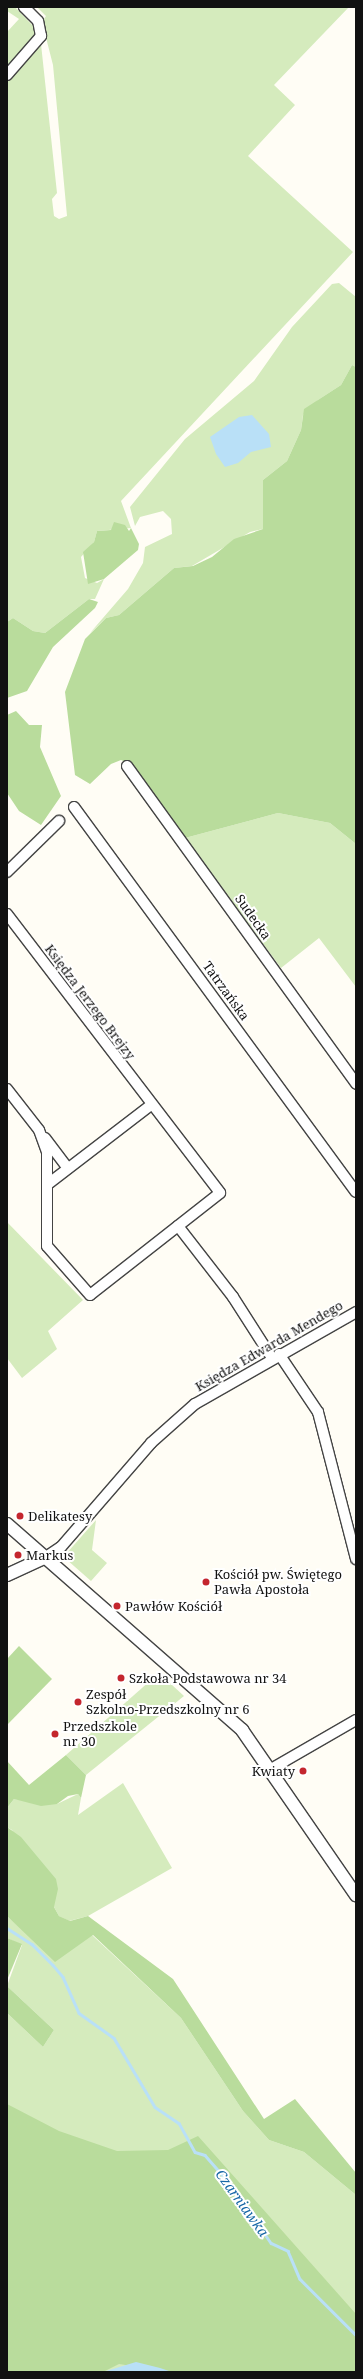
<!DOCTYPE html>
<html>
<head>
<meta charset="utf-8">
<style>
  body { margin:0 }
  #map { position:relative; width:363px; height:2379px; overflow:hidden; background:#fffdf5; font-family:"Noto Serif",serif }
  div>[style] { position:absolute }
  .green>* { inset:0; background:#d5ebbd }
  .forest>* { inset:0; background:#b9dc9c }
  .water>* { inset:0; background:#b9e0f7 }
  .stream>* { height:2.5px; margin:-1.25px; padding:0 1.25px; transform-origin:1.25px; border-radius:1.25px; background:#b9e0f7 }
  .roads { filter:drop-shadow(1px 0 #444) drop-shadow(-1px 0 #444) drop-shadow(0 1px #444) drop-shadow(0 -1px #444) }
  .minor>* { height:10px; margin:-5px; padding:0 5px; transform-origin:5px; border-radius:5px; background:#fff }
  .tertiary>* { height:12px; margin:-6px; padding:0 6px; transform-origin:6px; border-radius:6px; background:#fff }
  .dots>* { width:11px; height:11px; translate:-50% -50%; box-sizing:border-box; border:2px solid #fff; border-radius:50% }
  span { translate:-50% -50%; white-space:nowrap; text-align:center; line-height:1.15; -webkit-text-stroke:4px #fff; paint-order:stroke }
  .street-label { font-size:13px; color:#111 }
  .poi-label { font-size:13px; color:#111 }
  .left { translate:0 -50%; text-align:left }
  .right { translate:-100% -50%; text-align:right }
  .water-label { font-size:14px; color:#1768a6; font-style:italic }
  .frame { position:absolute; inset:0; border:8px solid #111; pointer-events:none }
</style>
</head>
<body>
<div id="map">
  <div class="green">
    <i style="clip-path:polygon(7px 7px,15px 7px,36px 29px,36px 35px,7px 72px,7px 32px,19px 19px,7px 11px)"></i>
    <i style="clip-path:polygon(37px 7px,349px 7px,274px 85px,295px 105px,248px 156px,353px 252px,121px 501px,131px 528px,97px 531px,94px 542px,81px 557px,85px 578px,97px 583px,104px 579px,95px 599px,89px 599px,45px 633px,33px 631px,13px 618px,7px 622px,7px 81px,41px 44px,57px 193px,52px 199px,54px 216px,59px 219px,67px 216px,53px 65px,42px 22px,46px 16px)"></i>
    <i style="clip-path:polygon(339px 283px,356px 297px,356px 367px,352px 365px,341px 385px,318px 400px,303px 415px,301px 430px,287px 461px,263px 480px,263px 529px,250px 532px,192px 566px,174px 568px,119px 615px,106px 618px,90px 633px,128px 589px,143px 563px,145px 547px,172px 534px,171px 519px,163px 511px,140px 517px,135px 526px,130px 507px,185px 439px,254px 381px,292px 327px,332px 284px)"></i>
    <i style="clip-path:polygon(278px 813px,330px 823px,356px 844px,356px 987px,319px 938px,281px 968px,185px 838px)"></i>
    <i style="clip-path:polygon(7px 1222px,83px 1300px,48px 1331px,57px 1349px,22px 1378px,7px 1358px)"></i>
    <i style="clip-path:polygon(96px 1520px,92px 1550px,107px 1563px,91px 1581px,66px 1559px,66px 1554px)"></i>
    <i style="clip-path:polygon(159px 1673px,184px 1696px,86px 1775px,66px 1755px)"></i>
    <i style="clip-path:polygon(123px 1783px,172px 1868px,88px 1916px,69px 1921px,59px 1916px,12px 1830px,7px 1827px,7px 1808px,14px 1799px,57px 1804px,78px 1794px,81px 1798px,78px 1815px)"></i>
    <i style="clip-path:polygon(7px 1916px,17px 1925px,92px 1935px,181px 2018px,243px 2111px,269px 2140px,304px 2152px,356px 2195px,356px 2372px,7px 2372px,7px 2013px,43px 2047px,54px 2030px,7px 1986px,22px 1945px,7px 1938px)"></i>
  </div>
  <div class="forest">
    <i style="clip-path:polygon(352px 365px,356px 367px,356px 844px,330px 823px,278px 813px,185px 838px,126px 762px,121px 760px,111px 764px,90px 784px,75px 775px,65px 692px,85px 639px,106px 618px,119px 615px,174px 568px,193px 566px,212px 557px,234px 539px,263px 529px,263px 480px,287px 461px,301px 430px,304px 409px,341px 385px)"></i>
    <i style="clip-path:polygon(114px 522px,125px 525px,129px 531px,131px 528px,139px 544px,138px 550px,104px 579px,88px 584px,83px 552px,94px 542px,97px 531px,111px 530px)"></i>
    <i style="clip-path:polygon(89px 599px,98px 602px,95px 608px,53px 647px,27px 691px,7px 698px,7px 622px,13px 618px,33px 631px,45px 633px)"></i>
    <i style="clip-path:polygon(16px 711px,29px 725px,42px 725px,40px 747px,61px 796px,41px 825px,19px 811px,7px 793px,7px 715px)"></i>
    <i style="clip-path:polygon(19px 1646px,52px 1679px,7px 1725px,7px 1659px)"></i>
    <i style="clip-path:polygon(66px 1755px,86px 1775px,81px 1798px,78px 1794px,68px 1796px,57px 1804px,41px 1806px,14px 1799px,7px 1808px,7px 1761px,29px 1785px)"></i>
    <i style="clip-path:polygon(7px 1827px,21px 1837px,56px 1879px,58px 1889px,54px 1907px,59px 1916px,70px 1921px,88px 1916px,173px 1979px,264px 2119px,295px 2099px,356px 2173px,356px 2195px,304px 2152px,269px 2140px,243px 2111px,181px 2018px,93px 1935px,55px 1962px,7px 1916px)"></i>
    <i style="clip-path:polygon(7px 1938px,22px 1944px,7px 1980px)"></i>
    <i style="clip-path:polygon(7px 1986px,54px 2030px,43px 2047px,7px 2013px)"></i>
    <i style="clip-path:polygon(7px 2104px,59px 2131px,117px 2151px,168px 2150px,198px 2136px,356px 2314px,356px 2372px,172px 2372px,119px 2364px,103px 2372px,7px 2372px)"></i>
  </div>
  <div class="water">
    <i style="clip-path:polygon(252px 415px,269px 434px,271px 447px,251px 452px,238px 463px,225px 467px,216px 454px,210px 437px,239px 417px)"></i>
    <i style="clip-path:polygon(136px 2362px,160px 2368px,172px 2372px,103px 2372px)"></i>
  </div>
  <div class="stream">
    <i style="left:7px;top:1928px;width:30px;rotate:33deg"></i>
    <i style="left:32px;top:1944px;width:30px;rotate:45deg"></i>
    <i style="left:53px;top:1965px;width:16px;rotate:50deg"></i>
    <i style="left:63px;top:1977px;width:39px;rotate:66deg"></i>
    <i style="left:79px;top:2013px;width:43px;rotate:35.5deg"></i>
    <i style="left:114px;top:2038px;width:80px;rotate:59.3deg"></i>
    <i style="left:155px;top:2107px;width:29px;rotate:34deg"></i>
    <i style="left:179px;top:2123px;width:33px;rotate:61deg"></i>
    <i style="left:195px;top:2152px;width:10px;rotate:17deg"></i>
    <i style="left:205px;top:2155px;width:41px;rotate:48.9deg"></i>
    <i style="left:232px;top:2186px;width:69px;rotate:55.6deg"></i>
    <i style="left:271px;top:2243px;width:19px;rotate:25deg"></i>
    <i style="left:288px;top:2251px;width:30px;rotate:67deg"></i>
    <i style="left:300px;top:2279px;width:79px;rotate:45deg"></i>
  </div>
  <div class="roads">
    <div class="minor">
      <i style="left:7px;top:75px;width:52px;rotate:-48.9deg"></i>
      <i style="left:41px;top:36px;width:15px;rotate:-101deg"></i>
      <i style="left:38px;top:21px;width:20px;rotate:-135deg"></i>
      <i style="left:127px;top:766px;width:392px;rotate:54.2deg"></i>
      <i style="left:74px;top:807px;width:477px;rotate:53.8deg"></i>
      <i style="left:7px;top:872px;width:73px;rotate:-44.4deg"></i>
      <i style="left:7px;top:914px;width:351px;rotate:52.6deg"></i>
      <i style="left:220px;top:1193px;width:165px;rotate:141.9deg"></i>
      <i style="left:90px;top:1295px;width:65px;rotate:-131.3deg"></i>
      <i style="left:47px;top:1246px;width:94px;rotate:-90deg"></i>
      <i style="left:47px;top:1152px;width:23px;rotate:-110deg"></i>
      <i style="left:39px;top:1130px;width:52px;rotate:-128deg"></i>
      <i style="left:45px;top:1138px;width:38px;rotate:53deg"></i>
      <i style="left:48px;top:1184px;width:130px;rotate:-37.5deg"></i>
      <i style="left:178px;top:1226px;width:90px;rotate:52.2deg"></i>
      <i style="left:233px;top:1297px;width:72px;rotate:57.4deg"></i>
      <i style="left:279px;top:1354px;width:70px;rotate:56.1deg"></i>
      <i style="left:318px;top:1412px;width:152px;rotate:75.5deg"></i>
      <i style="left:46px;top:1557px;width:18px;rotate:-34deg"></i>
      <i style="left:61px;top:1547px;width:138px;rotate:-49.1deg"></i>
      <i style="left:151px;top:1443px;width:59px;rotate:-41.6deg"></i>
      <i style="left:195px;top:1404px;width:185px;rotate:-29.7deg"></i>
      <i style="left:271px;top:1769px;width:98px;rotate:-30deg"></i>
    </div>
    <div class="tertiary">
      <i style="left:7px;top:1524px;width:313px;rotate:41.2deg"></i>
      <i style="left:242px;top:1730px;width:201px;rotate:55.4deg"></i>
      <i style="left:7px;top:1575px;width:43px;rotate:-24.8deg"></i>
    </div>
  </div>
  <div class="dots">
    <i style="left:20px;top:1516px;background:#c4262e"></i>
    <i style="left:18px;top:1555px;background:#c4262e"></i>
    <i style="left:206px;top:1582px;background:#c4262e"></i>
    <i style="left:117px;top:1606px;background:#c4262e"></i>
    <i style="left:121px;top:1678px;background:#c4262e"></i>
    <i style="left:78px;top:1702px;background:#c4262e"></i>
    <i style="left:55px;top:1734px;background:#c4262e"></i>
    <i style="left:303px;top:1771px;background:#c4262e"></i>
  </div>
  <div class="street-label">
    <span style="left:253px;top:917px;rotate:55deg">Sudecka</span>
    <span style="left:226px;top:991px;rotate:54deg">Tatrzańska</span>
    <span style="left:90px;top:1002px;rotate:53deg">Księdza Jerzego Brejzy</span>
    <span style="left:269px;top:1346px;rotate:-30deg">Księdza Edwarda Mendego</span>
  </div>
  <div class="poi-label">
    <span class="left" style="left:28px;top:1516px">Delikatesy</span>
    <span class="left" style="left:26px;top:1555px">Markus</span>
    <span class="left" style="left:214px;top:1582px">Kościół pw. Świętego<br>Pawła Apostoła</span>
    <span class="left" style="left:125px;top:1606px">Pawłów Kościół</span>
    <span class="left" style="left:129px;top:1678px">Szkoła Podstawowa nr 34</span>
    <span class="left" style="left:86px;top:1702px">Zespół<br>Szkolno-Przedszkolny nr 6</span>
    <span class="left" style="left:63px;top:1734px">Przedszkole<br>nr 30</span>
    <span class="right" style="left:295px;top:1771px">Kwiaty</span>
  </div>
  <div class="water-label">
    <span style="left:242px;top:2203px;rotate:54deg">Czarniawka</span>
  </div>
  <div class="frame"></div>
</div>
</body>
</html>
